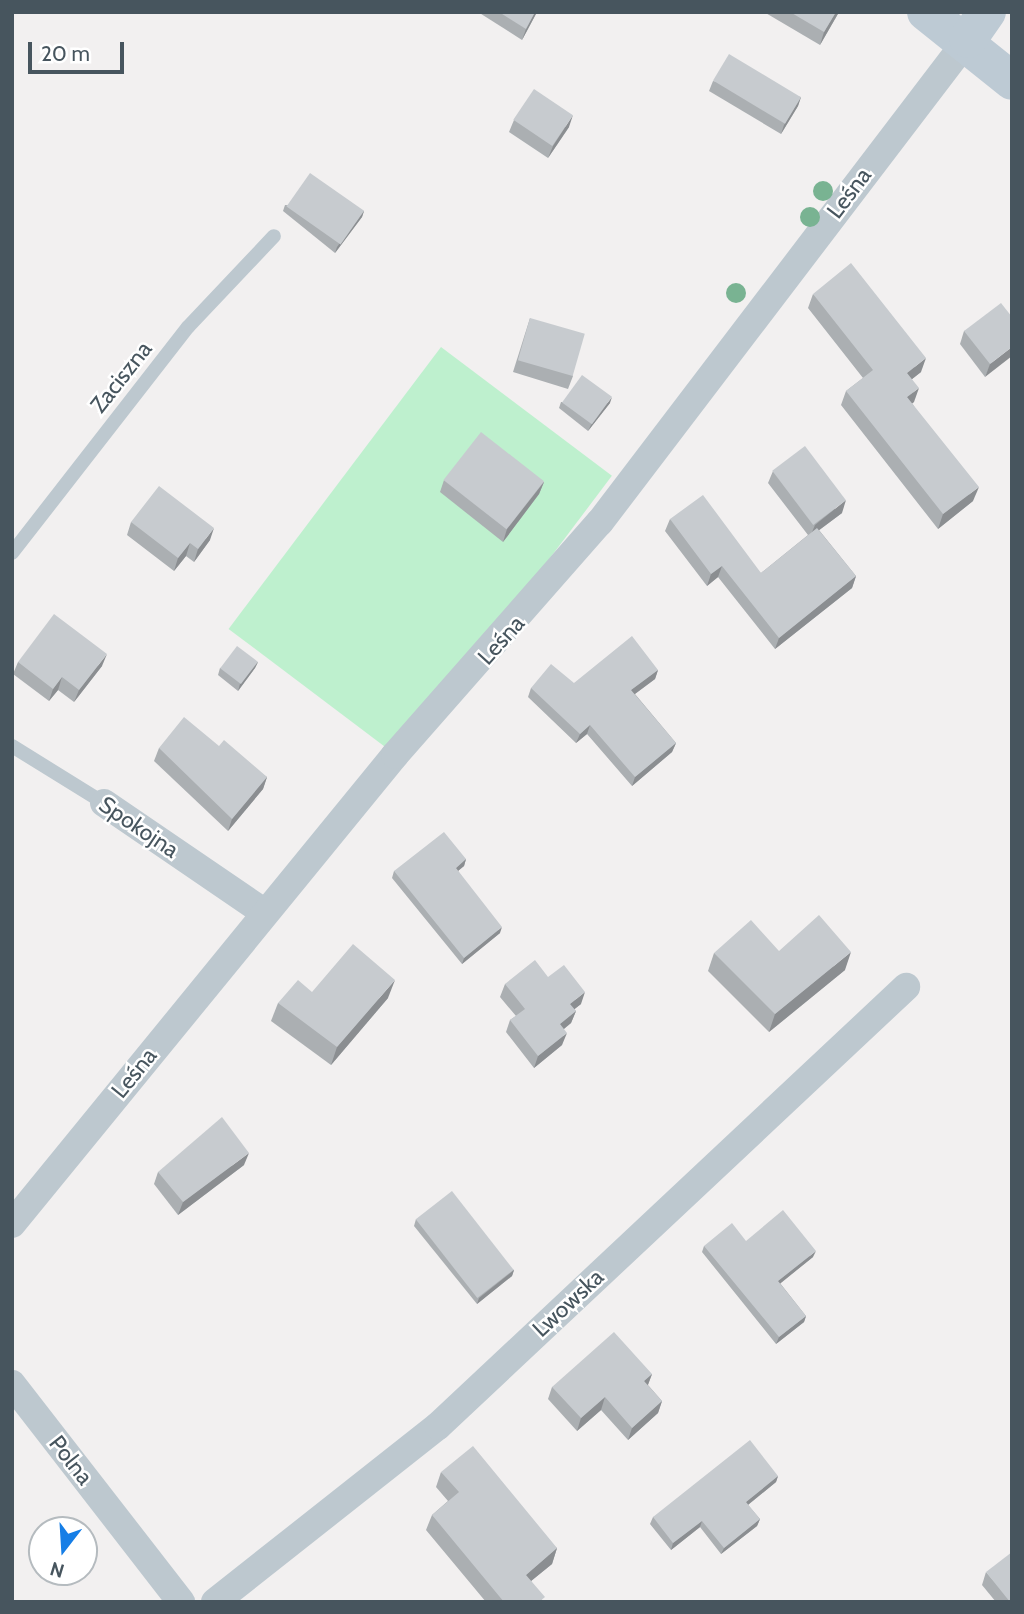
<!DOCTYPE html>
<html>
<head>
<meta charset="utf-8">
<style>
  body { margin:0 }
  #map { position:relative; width:1024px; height:1614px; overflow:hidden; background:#f2f0f0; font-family:Cabin,sans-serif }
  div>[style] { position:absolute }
  .green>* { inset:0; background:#bef0ce; transform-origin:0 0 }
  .lane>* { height:14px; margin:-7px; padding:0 7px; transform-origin:7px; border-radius:7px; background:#bdc8cf }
  .street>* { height:28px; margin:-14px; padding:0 14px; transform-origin:14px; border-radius:14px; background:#bdc8cf }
  .secondary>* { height:38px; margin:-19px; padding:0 19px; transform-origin:19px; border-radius:19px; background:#bdcad4 }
  .trees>* { width:20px; height:20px; margin:-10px; border-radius:50%; background:#79b392 }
  .wall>* { inset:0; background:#abafb2 }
  .shaded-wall>* { inset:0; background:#8b8e91 }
  .building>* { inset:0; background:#c7cbcf; transform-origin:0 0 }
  span { translate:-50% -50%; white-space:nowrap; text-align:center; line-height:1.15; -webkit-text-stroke:5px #fff; paint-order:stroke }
  .street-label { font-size:23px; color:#47555e }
  .frame { position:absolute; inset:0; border:14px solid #47555e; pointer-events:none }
  .north { position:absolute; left:28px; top:1516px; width:70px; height:70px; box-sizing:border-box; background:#fff; border:2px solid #b5bbbf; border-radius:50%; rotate:197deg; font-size:19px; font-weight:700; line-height:28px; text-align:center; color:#47555e }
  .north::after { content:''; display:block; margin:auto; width:24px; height:32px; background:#167ee6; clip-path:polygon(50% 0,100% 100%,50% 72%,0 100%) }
  .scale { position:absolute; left:28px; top:42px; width:96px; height:32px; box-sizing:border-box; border:4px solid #47555e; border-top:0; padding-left:9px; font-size:21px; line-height:24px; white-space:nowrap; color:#47555e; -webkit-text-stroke:5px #fff; paint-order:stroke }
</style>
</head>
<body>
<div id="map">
  <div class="green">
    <i style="left:441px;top:347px;width:214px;height:353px;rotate:37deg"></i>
  </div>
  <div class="lane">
    <i style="left:12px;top:553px;width:286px;rotate:-52.1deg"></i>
    <i style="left:188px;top:327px;width:125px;rotate:-46.6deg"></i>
    <i style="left:12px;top:746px;width:108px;rotate:31.8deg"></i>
  </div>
  <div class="street">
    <i style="left:104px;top:803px;width:194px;rotate:34.3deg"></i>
    <i style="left:12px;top:1224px;width:606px;rotate:-50.76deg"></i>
    <i style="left:395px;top:755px;width:310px;rotate:-48.7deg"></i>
    <i style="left:600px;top:522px;width:607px;rotate:-52.7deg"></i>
    <i style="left:12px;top:1384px;width:276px;rotate:52.2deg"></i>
    <i style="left:215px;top:1602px;width:284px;rotate:-38.3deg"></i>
    <i style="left:438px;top:1426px;width:642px;rotate:-43.17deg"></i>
  </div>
  <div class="secondary">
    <i style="left:926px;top:12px;width:110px;rotate:38.7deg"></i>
    <i style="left:968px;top:39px;width:33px;rotate:-55deg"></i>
  </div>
  <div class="trees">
    <i style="left:823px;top:191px"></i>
    <i style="left:810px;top:217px"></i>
    <i style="left:736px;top:293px"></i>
  </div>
  <div class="wall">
    <i style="clip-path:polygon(478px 12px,537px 12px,522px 40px)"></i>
    <i style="clip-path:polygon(764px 12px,839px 12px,820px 45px)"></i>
    <i style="clip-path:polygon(713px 81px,801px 97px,798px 106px,781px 134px,709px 91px)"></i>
    <i style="clip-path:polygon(514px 120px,569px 127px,548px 158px,509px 132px)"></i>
    <i style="clip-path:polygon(285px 205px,364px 211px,362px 217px,335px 253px,283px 211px)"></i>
    <i style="clip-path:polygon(813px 294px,921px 372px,912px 379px,914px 402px,912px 403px,973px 501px,938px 529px,841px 405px,846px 391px,863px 378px,808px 308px)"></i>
    <i style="clip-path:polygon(1012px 317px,985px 377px,960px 344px,964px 331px)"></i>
    <i style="clip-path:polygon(530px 318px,573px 376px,568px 389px,513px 372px)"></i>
    <i style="clip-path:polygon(561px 402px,610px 403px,588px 431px,559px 408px)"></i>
    <i style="clip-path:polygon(773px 471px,842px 513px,819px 530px,856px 576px,852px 588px,775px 649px,718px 577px,707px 586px,665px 531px,670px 519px,761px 573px,808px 535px,768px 483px)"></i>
    <i style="clip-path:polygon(444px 480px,544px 482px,539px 494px,503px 542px,440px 492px)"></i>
    <i style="clip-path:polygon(131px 522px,210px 540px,194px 562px,186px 556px,174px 571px,127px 535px)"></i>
    <i style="clip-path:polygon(18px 662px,102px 666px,74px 702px,58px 690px,49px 701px,13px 674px)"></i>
    <i style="clip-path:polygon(258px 662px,255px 668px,238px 691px,218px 675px,220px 668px)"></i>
    <i style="clip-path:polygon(658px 670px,655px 679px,635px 694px,676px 743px,672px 752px,632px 786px,587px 734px,576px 743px,528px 697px,531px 688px,574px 683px)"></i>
    <i style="clip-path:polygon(219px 746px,267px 777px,263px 789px,228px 831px,154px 761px,159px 748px)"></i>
    <i style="clip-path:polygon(466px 859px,464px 866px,458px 871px,500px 933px,462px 964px,392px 878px,394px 871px)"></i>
    <i style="clip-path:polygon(779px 951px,845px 970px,769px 1032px,708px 971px,714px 953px)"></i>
    <i style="clip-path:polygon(548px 977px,581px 1004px,574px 1009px,576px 1011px,571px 1023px,564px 1029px,562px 1045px,534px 1068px,506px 1032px,510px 1020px,516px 1016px,500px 997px,505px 984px)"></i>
    <i style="clip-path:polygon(388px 998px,331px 1065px,271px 1021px,278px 1003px)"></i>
    <i style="clip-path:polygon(244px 1165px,178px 1215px,154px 1184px,158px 1172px)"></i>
    <i style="clip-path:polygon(416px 1219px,514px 1270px,512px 1276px,477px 1304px,414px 1226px)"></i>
    <i style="clip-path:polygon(746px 1241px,813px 1257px,780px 1283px,806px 1316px,804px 1322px,776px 1344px,702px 1252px,704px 1246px)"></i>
    <i style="clip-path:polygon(652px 1374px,648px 1385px,662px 1401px,658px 1413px,628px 1440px,601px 1410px,577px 1431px,548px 1399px,552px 1387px)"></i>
    <i style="clip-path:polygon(441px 1472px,557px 1548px,552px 1564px,531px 1581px,543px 1602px,486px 1602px,426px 1530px,432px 1515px,448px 1501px,436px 1487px)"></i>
    <i style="clip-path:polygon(778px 1476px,776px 1482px,748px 1505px,760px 1519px,757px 1526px,721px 1554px,700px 1527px,671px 1550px,650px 1524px,653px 1517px)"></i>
    <i style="clip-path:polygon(986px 1572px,1012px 1602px,996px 1602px,982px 1585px)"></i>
  </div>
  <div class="shaded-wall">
    <i style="clip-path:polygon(535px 12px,537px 12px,522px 40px,526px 29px)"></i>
    <i style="clip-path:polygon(836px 12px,839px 12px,820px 45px,824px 32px)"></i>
    <i style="clip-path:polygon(801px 97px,798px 106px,781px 134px,784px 125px)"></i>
    <i style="clip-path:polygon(573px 115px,569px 127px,548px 158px,553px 146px)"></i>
    <i style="clip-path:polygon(364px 211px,362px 217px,335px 253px,337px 247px)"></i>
    <i style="clip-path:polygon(1012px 347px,1012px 356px,985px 377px,990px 364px)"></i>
    <i style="clip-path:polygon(926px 358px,921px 372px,902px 387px,907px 373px)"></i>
    <i style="clip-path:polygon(919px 388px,914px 402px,902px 411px,907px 397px)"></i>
    <i style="clip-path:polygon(612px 397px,610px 403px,588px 431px,591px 425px)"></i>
    <i style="clip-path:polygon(544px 482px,539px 494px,503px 542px,507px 529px)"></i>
    <i style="clip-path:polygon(979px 487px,973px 501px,938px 529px,943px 514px)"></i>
    <i style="clip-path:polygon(846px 500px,842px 513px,810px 537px,815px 525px)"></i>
    <i style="clip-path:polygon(214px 528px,210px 540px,194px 562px,198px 549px)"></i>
    <i style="clip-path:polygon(190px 543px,186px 556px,174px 571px,178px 558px)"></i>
    <i style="clip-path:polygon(722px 566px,718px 577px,707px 586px,711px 574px)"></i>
    <i style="clip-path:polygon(856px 576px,852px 588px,775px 649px,779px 638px)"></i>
    <i style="clip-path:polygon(107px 654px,102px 666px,74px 702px,79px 690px)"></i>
    <i style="clip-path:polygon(258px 662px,255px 668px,238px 691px,240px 684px)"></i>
    <i style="clip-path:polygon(658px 670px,655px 679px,628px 699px,631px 690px)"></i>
    <i style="clip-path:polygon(62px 677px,58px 690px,49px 701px,53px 689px)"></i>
    <i style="clip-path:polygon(590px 725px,587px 734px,576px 743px,580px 734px)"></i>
    <i style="clip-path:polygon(676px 743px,672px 752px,632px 786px,635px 777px)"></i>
    <i style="clip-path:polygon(267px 777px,263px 789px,228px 831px,232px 819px)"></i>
    <i style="clip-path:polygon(466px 859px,464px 866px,453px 875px,456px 868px)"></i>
    <i style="clip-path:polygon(502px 927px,500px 933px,462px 964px,464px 958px)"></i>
    <i style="clip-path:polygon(851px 952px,845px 970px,769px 1032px,775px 1014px)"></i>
    <i style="clip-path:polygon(395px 980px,388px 998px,331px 1065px,337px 1047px)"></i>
    <i style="clip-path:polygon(585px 992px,581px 1004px,566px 1016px,570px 1004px)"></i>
    <i style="clip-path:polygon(576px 1011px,571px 1023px,555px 1036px,560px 1024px)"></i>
    <i style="clip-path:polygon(567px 1033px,562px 1045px,534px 1068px,538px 1056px)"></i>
    <i style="clip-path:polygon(249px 1153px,244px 1165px,178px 1215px,183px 1202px)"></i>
    <i style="clip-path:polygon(816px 1251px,813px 1257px,776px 1287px,778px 1281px)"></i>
    <i style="clip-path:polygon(514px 1270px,512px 1276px,477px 1304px,479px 1298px)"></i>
    <i style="clip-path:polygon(806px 1316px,804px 1322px,776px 1344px,779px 1337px)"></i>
    <i style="clip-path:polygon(652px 1374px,647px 1387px,644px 1381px)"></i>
    <i style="clip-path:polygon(605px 1397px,601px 1410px,577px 1431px,581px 1418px)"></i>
    <i style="clip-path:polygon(662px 1401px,658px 1413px,628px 1440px,632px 1428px)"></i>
    <i style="clip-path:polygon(778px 1476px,776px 1482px,744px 1508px,746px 1502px)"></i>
    <i style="clip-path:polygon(760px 1519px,757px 1526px,721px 1554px,724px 1548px)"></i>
    <i style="clip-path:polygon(702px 1521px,700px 1527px,671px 1550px,673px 1543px)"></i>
    <i style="clip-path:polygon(557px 1548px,552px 1564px,520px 1590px,526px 1575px)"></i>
  </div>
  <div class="building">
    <i style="clip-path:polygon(499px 12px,535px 12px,526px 29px)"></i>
    <i style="clip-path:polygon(790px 12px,836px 12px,824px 32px)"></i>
    <i style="left:729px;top:54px;width:84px;height:31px;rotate:31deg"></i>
    <i style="left:534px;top:89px;width:47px;height:37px;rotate:34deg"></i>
    <i style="left:310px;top:173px;width:66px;height:41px;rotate:35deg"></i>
    <i style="clip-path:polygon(851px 263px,926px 358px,907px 373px,919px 388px,907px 397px,979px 487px,943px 514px,846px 391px,873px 370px,813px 294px)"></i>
    <i style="clip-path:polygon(1001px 303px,1012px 317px,1012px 347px,990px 364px,964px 331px)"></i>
    <i style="left:530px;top:318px;width:57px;height:44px;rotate:16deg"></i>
    <i style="left:582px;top:375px;width:37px;height:34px;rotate:36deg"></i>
    <i style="left:481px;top:432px;width:80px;height:61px;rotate:38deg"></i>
    <i style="left:805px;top:446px;width:68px;height:41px;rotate:53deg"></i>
    <i style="clip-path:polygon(159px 486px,214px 528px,198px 549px,190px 543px,178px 558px,131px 522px)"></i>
    <i style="clip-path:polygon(703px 495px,761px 573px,817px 528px,856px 576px,779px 638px,722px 566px,711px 574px,670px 519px)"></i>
    <i style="clip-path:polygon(54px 614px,107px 654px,79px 690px,62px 677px,53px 689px,18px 662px)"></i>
    <i style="clip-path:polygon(632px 636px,658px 670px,631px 690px,676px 743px,635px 777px,590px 725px,580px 734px,531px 688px,551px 664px,574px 683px)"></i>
    <i style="left:237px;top:646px;width:26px;height:28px;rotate:37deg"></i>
    <i style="clip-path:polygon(184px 717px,219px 746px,224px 740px,267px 777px,232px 819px,159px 748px)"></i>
    <i style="clip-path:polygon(444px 832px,466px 859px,456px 868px,502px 927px,464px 958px,394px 871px)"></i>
    <i style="clip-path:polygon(819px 915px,851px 952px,775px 1014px,714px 953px,751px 920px,779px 951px)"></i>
    <i style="clip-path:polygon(353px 944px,395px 980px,337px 1047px,278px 1003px,298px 980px,312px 992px)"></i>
    <i style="clip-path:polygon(535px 960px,548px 977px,564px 965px,585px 992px,570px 1004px,576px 1011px,560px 1024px,567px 1033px,538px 1056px,510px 1020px,525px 1009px,505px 984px)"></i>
    <i style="clip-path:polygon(222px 1117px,249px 1153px,183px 1202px,158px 1172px)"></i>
    <i style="left:452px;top:1191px;width:100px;height:46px;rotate:52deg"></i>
    <i style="clip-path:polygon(783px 1210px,816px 1251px,778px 1281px,806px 1316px,779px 1337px,704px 1246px,732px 1223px,746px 1241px)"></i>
    <i style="clip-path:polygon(614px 1332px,652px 1374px,644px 1381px,662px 1401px,632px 1428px,605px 1397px,581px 1418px,552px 1387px)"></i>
    <i style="clip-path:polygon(750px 1440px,778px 1476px,746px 1502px,760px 1519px,724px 1548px,702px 1521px,673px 1543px,653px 1517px)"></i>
    <i style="clip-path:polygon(473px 1446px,557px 1548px,526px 1575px,545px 1597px,539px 1602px,504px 1602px,432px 1515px,459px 1492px,441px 1472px)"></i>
    <i style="clip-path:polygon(1012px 1552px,1012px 1602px,1010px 1602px,986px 1572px)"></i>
  </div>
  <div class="street-label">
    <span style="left:849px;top:193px;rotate:-53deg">Leśna</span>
    <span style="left:121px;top:377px;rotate:-52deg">Zaciszna</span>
    <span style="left:501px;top:640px;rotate:-48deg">Leśna</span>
    <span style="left:139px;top:827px;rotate:34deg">Spokojna</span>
    <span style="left:134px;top:1073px;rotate:-51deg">Leśna</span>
    <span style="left:568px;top:1303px;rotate:-43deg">Lwowska</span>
    <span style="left:71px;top:1460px;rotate:52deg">Polna</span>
  </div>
  <div class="frame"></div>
  <div class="north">N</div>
  <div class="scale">20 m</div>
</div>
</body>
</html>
